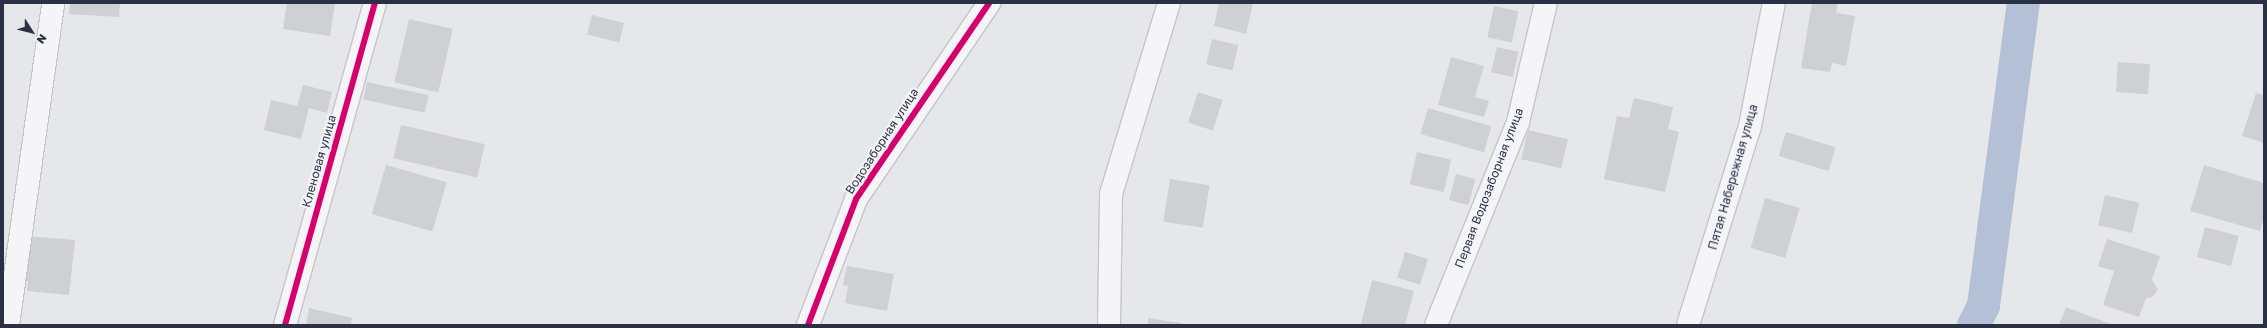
<!DOCTYPE html>
<html>
<head>
<meta charset="utf-8">
<style>
  body { margin:0 }
  #map { position:relative; width:2267px; height:328px; overflow:hidden; background:#e6e7ea; font-family:"Golos Text",sans-serif }
  div>[style] { position:absolute }
  .canal>* { height:33px; margin:-16.5px; padding:0 16.5px; transform-origin:16.5px; border-radius:16.5px; background:#b4c0d6 }
  .building>* { inset:0; background:#cfd0d4; transform-origin:0 0 }
  .roads { filter:drop-shadow(1px 0 #c4c5c8) drop-shadow(-1px 0 #c4c5c8) drop-shadow(0 1px #c4c5c8) drop-shadow(0 -1px #c4c5c8) }
  .minor>* { height:22px; margin:-11px; padding:0 11px; transform-origin:11px; border-radius:11px; background:#f5f5f7 }
  .cycleway>* { height:6px; margin:-3px; padding:0 3px; transform-origin:3px; border-radius:3px; background:#d6006c }
  span { translate:-50% -50%; white-space:nowrap; text-align:center; line-height:1.15; -webkit-text-stroke:4px #f4f5f9; paint-order:stroke }
  .street-label { font-size:12px; color:#2a3145 }
  .frame { position:absolute; inset:0; border:4px solid #2a3145; pointer-events:none }
  .north { position:absolute; left:12px; top:12px; width:40px; height:40px; -webkit-text-stroke:3px #f4f5f9; paint-order:stroke; rotate:126deg; font-size:11px; font-weight:700; line-height:16px; text-align:center; color:#2a3145 }
  .north::after { content:''; display:block; margin:auto; width:14px; height:18px; background:#2a3145; clip-path:polygon(50% 0,100% 100%,50% 72%,0 100%) }
</style>
</head>
<body>
<div id="map">
  <div class="canal">
    <i style="left:1973px;top:325px;width:22px;rotate:-63deg"></i>
    <i style="left:1983px;top:305px;width:305px;rotate:-82.5deg"></i>
  </div>
  <div class="building">
    <i style="clip-path:polygon(70px 3px,120px 3px,119px 17px,69px 14px)"></i>
    <i style="clip-path:polygon(287px 3px,335px 3px,330px 36px,283px 29px)"></i>
    <i style="clip-path:polygon(1219px 3px,1253px 3px,1246px 34px,1214px 26px)"></i>
    <i style="clip-path:polygon(1812px 3px,1838px 3px,1836px 13px,1855px 16px,1846px 66px,1832px 63px,1830px 72px,1801px 68px)"></i>
    <i style="left:1494px;top:6px;width:25px;height:32px;rotate:12deg"></i>
    <i style="left:592px;top:15px;width:33px;height:20px;rotate:14deg"></i>
    <i style="left:409px;top:19px;width:45px;height:65px;rotate:13deg"></i>
    <i style="left:1212px;top:39px;width:27px;height:26px;rotate:13deg"></i>
    <i style="left:1497px;top:47px;width:22px;height:26px;rotate:13deg"></i>
    <i style="clip-path:polygon(1451px 57px,1484px 66px,1475px 97px,1489px 101px,1484px 117px,1438px 105px)"></i>
    <i style="left:2118px;top:62px;width:32px;height:30px;rotate:4deg"></i>
    <i style="left:367px;top:82px;width:63px;height:18px;rotate:12deg"></i>
    <i style="clip-path:polygon(303px 85px,332px 92px,327px 113px,309px 108px,301px 139px,264px 130px,271px 100px,297px 106px)"></i>
    <i style="left:1198px;top:92px;width:26px;height:32px;rotate:18deg"></i>
    <i style="clip-path:polygon(2256px 93px,2264px 95px,2264px 143px,2242px 136px)"></i>
    <i style="clip-path:polygon(1634px 98px,1673px 107px,1668px 129px,1679px 132px,1665px 192px,1604px 179px,1617px 116px,1629px 118px)"></i>
    <i style="left:1428px;top:108px;width:66px;height:27px;rotate:16deg"></i>
    <i style="left:401px;top:125px;width:86px;height:34px;rotate:13deg"></i>
    <i style="left:1528px;top:130px;width:41px;height:30px;rotate:13deg"></i>
    <i style="left:1786px;top:132px;width:52px;height:25px;rotate:17deg"></i>
    <i style="left:1417px;top:152px;width:35px;height:33px;rotate:13deg"></i>
    <i style="left:386px;top:165px;width:63px;height:51px;rotate:16deg"></i>
    <i style="clip-path:polygon(2204px 165px,2264px 183px,2264px 217px,2260px 231px,2190px 211px)"></i>
    <i style="left:1456px;top:174px;width:20px;height:27px;rotate:15deg"></i>
    <i style="left:1170px;top:179px;width:40px;height:43px;rotate:9deg"></i>
    <i style="left:2105px;top:195px;width:35px;height:31px;rotate:13deg"></i>
    <i style="left:1765px;top:198px;width:36px;height:52px;rotate:16deg"></i>
    <i style="left:2205px;top:227px;width:35px;height:31px;rotate:15deg"></i>
    <i style="clip-path:polygon(26px 236px,75px 240px,69px 295px,27px 291px,28px 281px,21px 281px)"></i>
    <i style="clip-path:polygon(2107px 239px,2160px 256px,2152px 279px,2158px 290px,2152px 297px,2146px 298px,2139px 317px,2103px 305px,2114px 271px,2098px 266px)"></i>
    <i style="left:1405px;top:252px;width:24px;height:27px;rotate:17deg"></i>
    <i style="clip-path:polygon(847px 266px,894px 274px,887px 311px,845px 303px,848px 286px,843px 285px)"></i>
    <i style="clip-path:polygon(1372px 280px,1414px 291px,1405px 325px,1361px 324px)"></i>
    <i style="clip-path:polygon(2066px 307px,2113px 325px,2059px 325px)"></i>
    <i style="clip-path:polygon(309px 308px,352px 318px,351px 325px,306px 325px)"></i>
    <i style="clip-path:polygon(1148px 318px,1181px 323px,1181px 325px,1148px 325px)"></i>
  </div>
  <div class="roads">
    <div class="minor">
      <i style="left:8px;top:325px;width:325px;rotate:-82deg"></i>
      <i style="left:285px;top:325px;width:334px;rotate:-74.4deg"></i>
      <i style="left:808px;top:325px;width:135px;rotate:-69.1deg"></i>
      <i style="left:856px;top:199px;width:237px;rotate:-55.8deg"></i>
      <i style="left:1109px;top:325px;width:131px;rotate:-89.1deg"></i>
      <i style="left:1111px;top:194px;width:200px;rotate:-73.1deg"></i>
      <i style="left:1436px;top:325px;width:219px;rotate:-68deg"></i>
      <i style="left:1518px;top:122px;width:122px;rotate:-76.8deg"></i>
      <i style="left:1688px;top:325px;width:208px;rotate:-72.7deg"></i>
      <i style="left:1750px;top:126px;width:125px;rotate:-79deg"></i>
    </div>
  </div>
  <div class="cycleway">
    <i style="left:285px;top:325px;width:334px;rotate:-74.4deg"></i>
    <i style="left:808px;top:325px;width:135px;rotate:-69.1deg"></i>
    <i style="left:856px;top:199px;width:237px;rotate:-55.8deg"></i>
  </div>
  <div class="street-label">
    <span style="left:882px;top:141px;rotate:-57deg">Водозаборная улица</span>
    <span style="left:319px;top:161px;rotate:-74deg">Кленовая улица</span>
    <span style="left:1733px;top:177px;rotate:-74deg">Пятая Набережная улица</span>
    <span style="left:1489px;top:188px;rotate:-69deg">Первая Водозаборная улица</span>
  </div>
  <div class="frame"></div>
  <div class="north">N</div>
</div>
</body>
</html>
